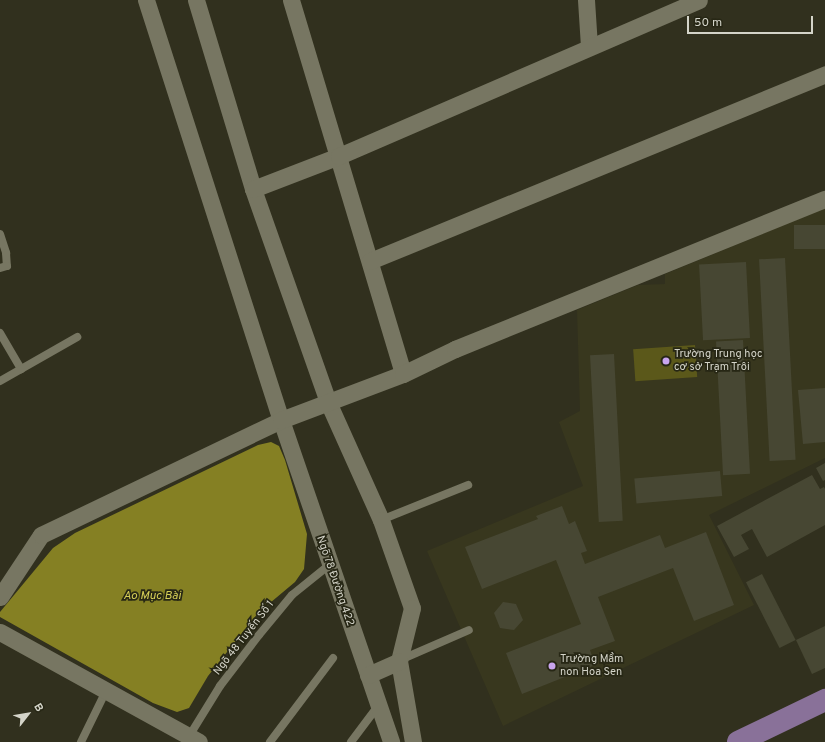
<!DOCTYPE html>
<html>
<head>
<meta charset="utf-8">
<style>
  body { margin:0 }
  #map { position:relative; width:825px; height:742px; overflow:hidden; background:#31301e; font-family:Overpass,sans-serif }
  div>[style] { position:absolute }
  .built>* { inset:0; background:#38371e }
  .green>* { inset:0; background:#5b581a; transform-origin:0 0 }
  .water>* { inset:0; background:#858023 }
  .building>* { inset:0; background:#474733; transform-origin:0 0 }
  .service>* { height:8px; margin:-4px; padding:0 4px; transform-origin:4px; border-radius:4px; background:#777662 }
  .minor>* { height:17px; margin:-8.5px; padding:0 8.5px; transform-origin:8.5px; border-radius:8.5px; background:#777662 }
  .primary>* { height:22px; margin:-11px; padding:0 11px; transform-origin:11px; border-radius:11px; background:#897199 }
  .dots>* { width:11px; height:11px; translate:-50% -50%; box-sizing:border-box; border:2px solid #272715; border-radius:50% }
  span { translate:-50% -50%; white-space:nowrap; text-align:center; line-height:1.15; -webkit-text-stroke:3.5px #272715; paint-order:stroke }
  .poi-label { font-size:11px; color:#d4d4c9 }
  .left { translate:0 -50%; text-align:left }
  .street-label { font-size:11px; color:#d4d4c9 }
  .water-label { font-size:12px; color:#d6cf57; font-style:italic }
  .north { position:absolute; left:8px; top:694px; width:40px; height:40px; -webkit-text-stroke:3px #272715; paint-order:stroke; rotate:59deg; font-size:11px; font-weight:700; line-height:16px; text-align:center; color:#d4d4c9 }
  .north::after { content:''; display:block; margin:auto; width:14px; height:18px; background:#d4d4c9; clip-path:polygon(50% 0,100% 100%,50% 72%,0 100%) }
  .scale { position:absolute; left:687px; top:16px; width:126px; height:18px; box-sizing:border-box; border:2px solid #d4d4c9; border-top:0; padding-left:5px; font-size:12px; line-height:14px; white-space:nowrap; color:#d4d4c9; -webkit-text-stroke:3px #272715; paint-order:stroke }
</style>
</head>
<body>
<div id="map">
  <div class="built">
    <i style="clip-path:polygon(825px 208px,825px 458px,709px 515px,754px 605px,503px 726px,427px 551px,583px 486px,559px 422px,580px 411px,577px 310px,638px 285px,665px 284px,665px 274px)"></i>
  </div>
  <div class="green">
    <i style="left:695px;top:345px;width:32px;height:62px;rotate:86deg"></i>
  </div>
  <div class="water">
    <i style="clip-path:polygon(271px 442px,279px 446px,285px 460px,307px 534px,304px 569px,295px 582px,258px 613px,208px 676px,189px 708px,177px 712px,153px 703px,0 617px,0 612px,53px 548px,75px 533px,258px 445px)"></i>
  </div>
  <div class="building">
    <i style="left:825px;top:225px;width:24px;height:31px;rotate:90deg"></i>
    <i style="left:785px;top:258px;width:202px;height:26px;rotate:87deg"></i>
    <i style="left:746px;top:262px;width:76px;height:47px;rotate:87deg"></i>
    <i style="left:743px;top:340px;width:134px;height:27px;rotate:87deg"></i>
    <i style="left:614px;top:354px;width:167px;height:24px;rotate:87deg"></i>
    <i style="clip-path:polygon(825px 388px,825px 442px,803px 444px,798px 390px)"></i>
    <i style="clip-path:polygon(825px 463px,825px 480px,823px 481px,816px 468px)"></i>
    <i style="left:720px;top:471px;width:25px;height:86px;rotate:85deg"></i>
    <i style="clip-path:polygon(812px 475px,820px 489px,824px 487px,825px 489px,825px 525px,767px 557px,752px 529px,741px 535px,749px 549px,734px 557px,717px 526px)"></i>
    <i style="clip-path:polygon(562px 506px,569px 524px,575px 521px,587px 551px,581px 553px,585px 564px,660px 535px,665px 548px,706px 532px,734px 605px,694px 621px,673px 568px,598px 597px,615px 641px,590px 650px,595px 665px,522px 694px,506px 653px,581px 624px,556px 560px,482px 589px,465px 547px,538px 519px,536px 516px)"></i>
    <i style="left:762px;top:574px;width:74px;height:18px;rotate:63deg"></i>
    <i style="clip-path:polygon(503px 602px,516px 604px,523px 620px,514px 630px,500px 628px,494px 613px)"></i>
    <i style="clip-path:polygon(825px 626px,825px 668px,812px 674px,796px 640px)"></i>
  </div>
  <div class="service">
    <i style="left:0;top:234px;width:20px;rotate:72deg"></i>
    <i style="left:6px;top:253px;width:13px;rotate:86deg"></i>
    <i style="left:7px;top:266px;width:7px;rotate:164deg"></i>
    <i style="left:0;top:333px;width:42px;rotate:59.7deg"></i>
    <i style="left:0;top:381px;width:89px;rotate:-29.7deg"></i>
    <i style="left:381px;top:520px;width:94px;rotate:-21.9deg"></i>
    <i style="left:400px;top:660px;width:75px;rotate:-23.5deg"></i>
    <i style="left:188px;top:738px;width:61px;rotate:-58.4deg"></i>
    <i style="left:220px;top:686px;width:64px;rotate:-52.6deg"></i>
    <i style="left:259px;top:635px;width:52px;rotate:-50.5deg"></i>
    <i style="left:292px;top:595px;width:48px;rotate:-39deg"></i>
    <i style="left:81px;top:742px;width:57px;rotate:-63.9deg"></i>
    <i style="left:270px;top:742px;width:105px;rotate:-53.1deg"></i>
    <i style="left:351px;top:742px;width:45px;rotate:-53.1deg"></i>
  </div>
  <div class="minor">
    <i style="left:146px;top:0;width:441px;rotate:72.2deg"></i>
    <i style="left:281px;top:420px;width:340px;rotate:71.1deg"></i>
    <i style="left:196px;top:0;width:197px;rotate:73.2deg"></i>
    <i style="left:253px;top:189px;width:226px;rotate:70.6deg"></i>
    <i style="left:328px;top:402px;width:129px;rotate:65.8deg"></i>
    <i style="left:381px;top:520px;width:93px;rotate:70.6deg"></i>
    <i style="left:412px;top:608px;width:55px;rotate:103.8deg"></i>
    <i style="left:399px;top:661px;width:82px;rotate:80.2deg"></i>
    <i style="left:291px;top:0;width:390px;rotate:73.3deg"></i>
    <i style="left:586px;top:0;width:46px;rotate:86.3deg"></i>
    <i style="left:253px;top:189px;width:92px;rotate:-21deg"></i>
    <i style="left:339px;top:156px;width:392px;rotate:-23.4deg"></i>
    <i style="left:370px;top:261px;width:492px;rotate:-22.3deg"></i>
    <i style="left:0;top:597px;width:74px;rotate:-56.5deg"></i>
    <i style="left:41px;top:535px;width:266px;rotate:-25.6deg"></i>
    <i style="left:281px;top:420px;width:130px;rotate:-20.7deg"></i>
    <i style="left:403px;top:374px;width:58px;rotate:-25.7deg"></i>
    <i style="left:455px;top:349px;width:399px;rotate:-22.1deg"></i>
    <i style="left:0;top:632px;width:227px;rotate:28.9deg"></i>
    <i style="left:368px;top:675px;width:34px;rotate:-24deg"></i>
  </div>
  <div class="primary">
    <i style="left:738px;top:742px;width:97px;rotate:-25.8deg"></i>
  </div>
  <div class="dots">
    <i style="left:666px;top:361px;background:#c9a5ee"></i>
    <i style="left:552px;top:666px;background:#c9a5ee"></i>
  </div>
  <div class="poi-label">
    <span class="left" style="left:674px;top:361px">Trường Trung học<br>cơ sở Trạm Trôi</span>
    <span class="left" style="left:560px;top:666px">Trường Mầm<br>non Hoa Sen</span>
  </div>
  <div class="street-label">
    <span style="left:335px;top:581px;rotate:71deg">Ngõ 78 Đường 422</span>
    <span style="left:244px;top:638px;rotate:-52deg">Ngõ 48 Tuyến Số 1</span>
  </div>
  <div class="water-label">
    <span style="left:152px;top:597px">Ao Mục Bài</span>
  </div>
  <div class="north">B</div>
  <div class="scale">50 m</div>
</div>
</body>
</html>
